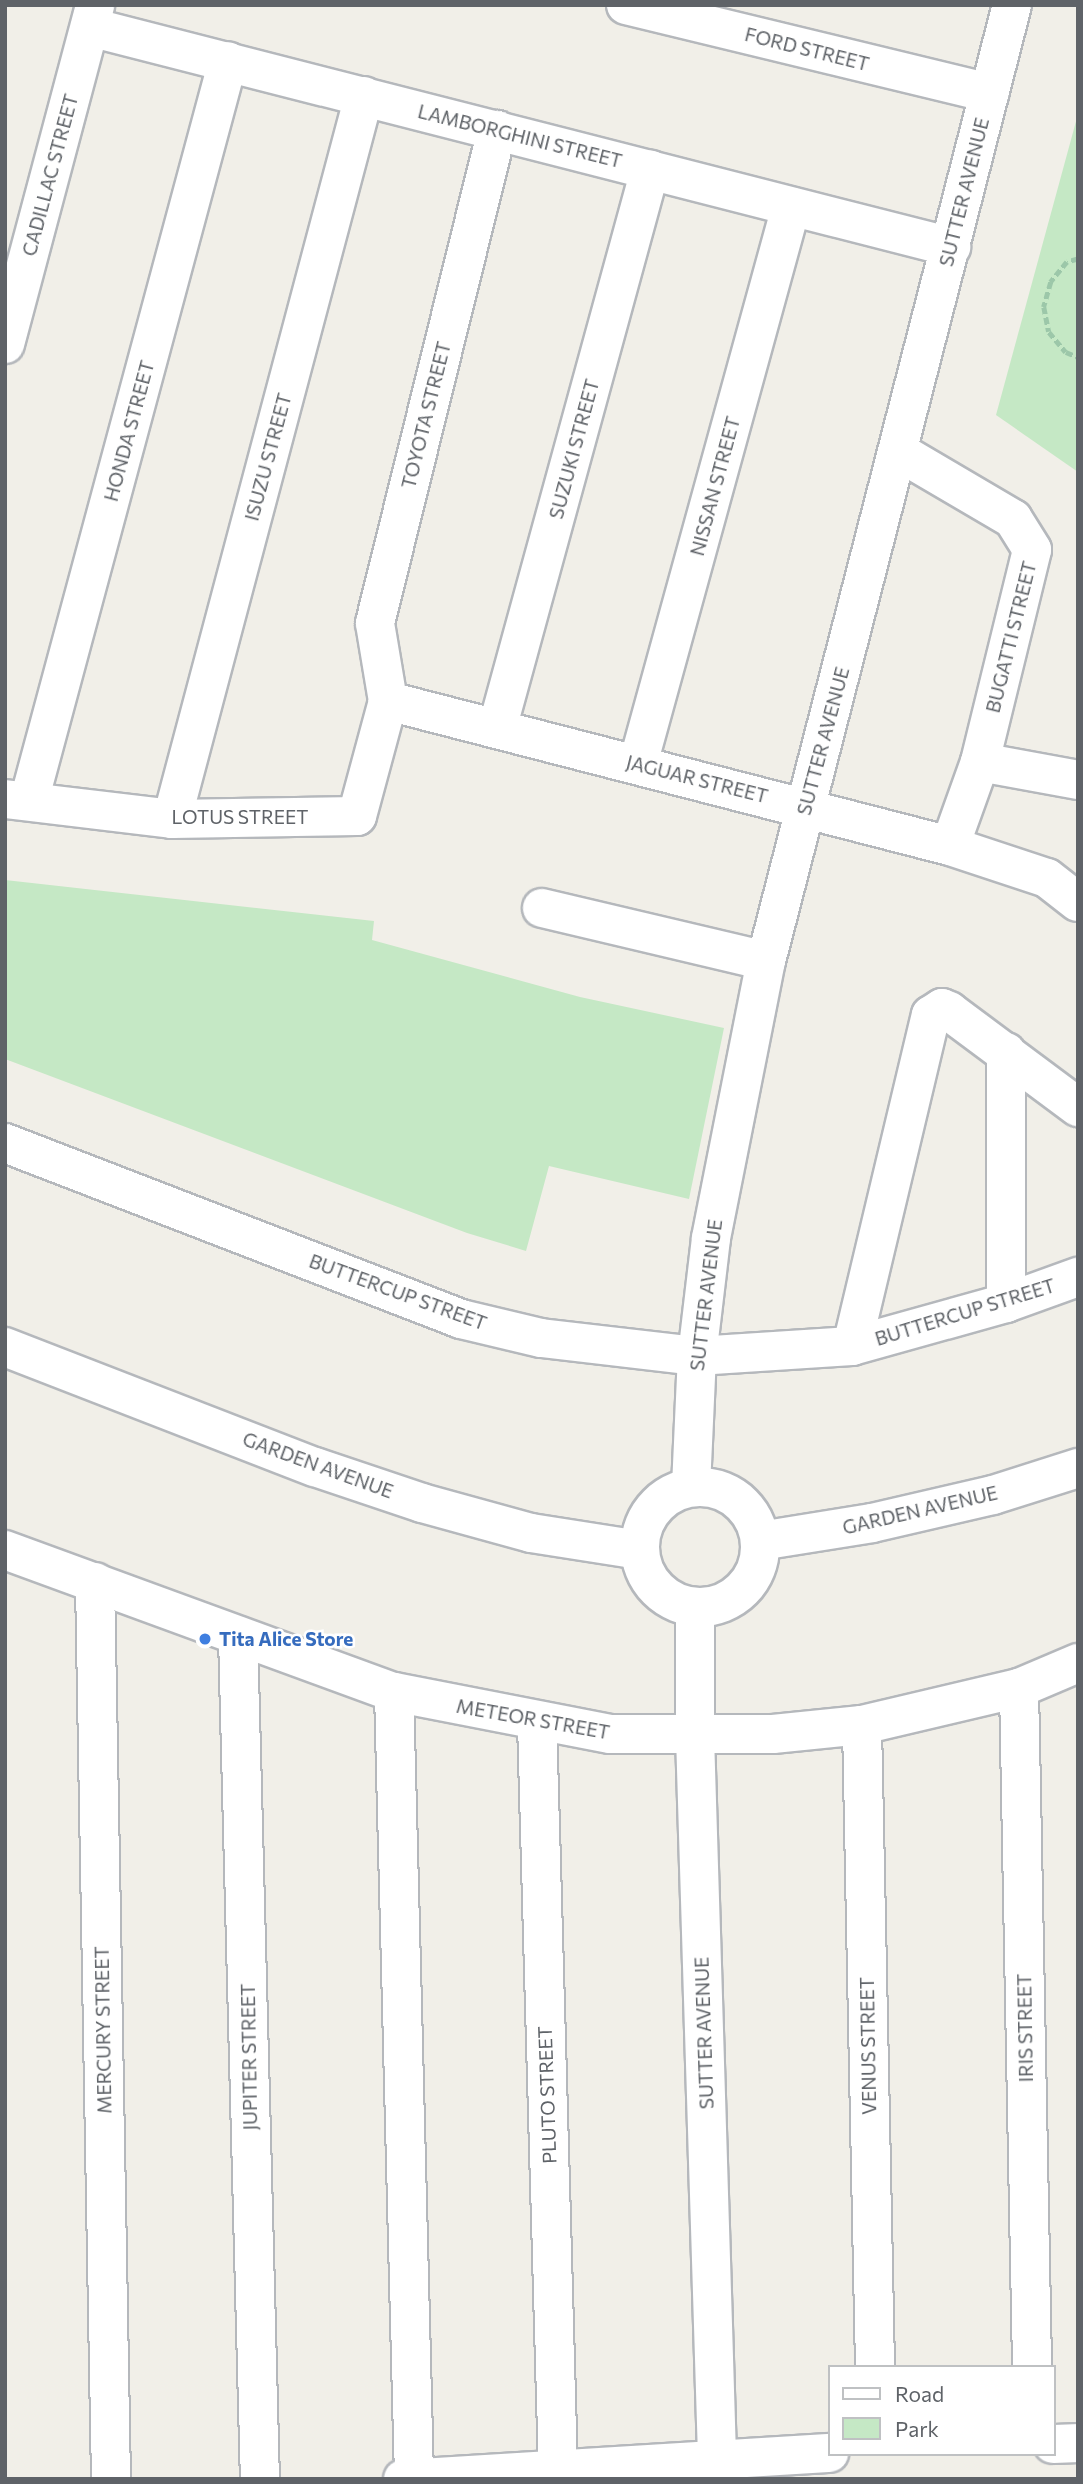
<!DOCTYPE html>
<html>
<head>
<meta charset="utf-8">
<style>
  body { margin:0 }
  #map { position:relative; width:1083px; height:2484px; overflow:hidden; background:#f1efe8; font-family:Commissioner,sans-serif }
  div>[style] { position:absolute }
  .green>* { inset:0; background:#c5e8c5 }
  .path>* { height:4.5px; margin-top:-2.25px; transform-origin:0; background:repeating-linear-gradient(90deg,#9cc7a9 0 7px,transparent 0 10.5px) }
  .roads { filter:drop-shadow(2px 0 #b5b8bc) drop-shadow(-2px 0 #b5b8bc) drop-shadow(0 2px #b5b8bc) drop-shadow(0 -2px #b5b8bc) }
  .minor>* { height:38px; margin:-19px; padding:0 19px; transform-origin:19px; border-radius:19px; background:#fff }
  .minor>.ring { margin:-19px; padding:0; box-sizing:content-box; background:none; border:38px solid #fff; border-radius:50% }
  .dots>* { width:19px; height:19px; translate:-50% -50%; box-sizing:border-box; border:4px solid #fff; border-radius:50% }
  span { translate:-50% -50%; white-space:nowrap; text-align:center; line-height:1.15; -webkit-text-stroke:5px #fff; paint-order:stroke }
  .street-label { font-size:19px; color:#5f6368 }
  .shop-label { font-size:19px; color:#366cbe; font-weight:700 }
  .left { translate:0 -50%; text-align:left }
  .frame { position:absolute; inset:0; border:7px solid #5f6368; pointer-events:none }
  .legend { position:absolute; left:828px; top:2365px; width:228px; height:91px; box-sizing:border-box; background:#fff; border:2px solid #bfc1c3; margin:0; padding:9px 12px; list-style:none; font-size:21px; color:#5f6368 }
  .legend li { display:flex; align-items:center; gap:14px; height:35px }
  .legend b { width:35px; border:2px solid #bfc1c3 }
</style>
</head>
<body>
<div id="map">
  <div class="green">
    <i style="clip-path:polygon(1078px 114px,1078px 472px,996px 415px)"></i>
    <i style="clip-path:polygon(5px 880px,374px 921px,372px 940px,580px 997px,724px 1028px,689px 1199px,549px 1166px,526px 1251px,467px 1233px,5px 1059px)"></i>
  </div>
  <div class="path">
    <i style="left:1078px;top:259px;width:11px;rotate:165deg"></i>
    <i style="left:1067px;top:262px;width:26px;rotate:129deg"></i>
    <i style="left:1051px;top:282px;width:26px;rotate:106deg"></i>
    <i style="left:1044px;top:307px;width:25px;rotate:79deg"></i>
    <i style="left:1049px;top:332px;width:26px;rotate:50deg"></i>
    <i style="left:1066px;top:352px;width:13px;rotate:23deg"></i>
  </div>
  <div class="roads">
    <div class="minor">
      <i style="left:626px;top:5px;width:374px;rotate:13.6deg"></i>
      <i style="left:90px;top:27px;width:889px;rotate:14.33deg"></i>
      <i style="left:5px;top:344px;width:351px;rotate:-75.1deg"></i>
      <i style="left:899px;top:452px;width:132px;rotate:30.4deg"></i>
      <i style="left:1013px;top:519px;width:36px;rotate:58deg"></i>
      <i style="left:1032px;top:550px;width:218px;rotate:103.8deg"></i>
      <i style="left:980px;top:762px;width:89px;rotate:109.7deg"></i>
      <i style="left:388px;top:701px;width:580px;rotate:14.47deg"></i>
      <i style="left:950px;top:846px;width:102px;rotate:18.3deg"></i>
      <i style="left:1047px;top:878px;width:39px;rotate:38deg"></i>
      <i style="left:497px;top:729px;width:580px;rotate:-74.69deg"></i>
      <i style="left:980px;top:762px;width:100px;rotate:10.4deg"></i>
      <i style="left:638px;top:764px;width:578px;rotate:-74.64deg"></i>
      <i style="left:5px;top:799px;width:168px;rotate:6.8deg"></i>
      <i style="left:172px;top:819px;width:185px;rotate:-0.9deg"></i>
      <i style="left:357px;top:816px;width:119px;rotate:-74.9deg"></i>
      <i style="left:388px;top:701px;width:79px;rotate:-99.5deg"></i>
      <i style="left:375px;top:623px;width:508px;rotate:-76.1deg"></i>
      <i style="left:29px;top:801px;width:766px;rotate:-74.95deg"></i>
      <i style="left:172px;top:819px;width:748px;rotate:-75.13deg"></i>
      <i style="left:542px;top:908px;width:230px;rotate:13.3deg"></i>
      <i style="left:1006px;top:1052px;width:251px;rotate:90deg"></i>
      <i style="left:5px;top:1143px;width:489px;rotate:21.1deg"></i>
      <i style="left:461px;top:1319px;width:82px;rotate:13.4deg"></i>
      <i style="left:541px;top:1338px;width:157px;rotate:6.6deg"></i>
      <i style="left:697px;top:1356px;width:155px;rotate:-3.7deg"></i>
      <i style="left:852px;top:1346px;width:160px;rotate:-15.6deg"></i>
      <i style="left:1006px;top:1303px;width:77px;rotate:-19.9deg"></i>
      <i style="left:852px;top:1346px;width:340px;rotate:-76.6deg"></i>
      <i style="left:931px;top:1015px;width:13px;rotate:-32deg"></i>
      <i style="left:942px;top:1008px;width:8px;rotate:23deg"></i>
      <i style="left:949px;top:1011px;width:161px;rotate:36.7deg"></i>
      <i style="left:5px;top:1347px;width:332px;rotate:21.2deg"></i>
      <i style="left:315px;top:1467px;width:113px;rotate:18.6deg"></i>
      <i style="left:422px;top:1503px;width:113px;rotate:15.4deg"></i>
      <i style="left:531px;top:1533px;width:110px;rotate:8.9deg"></i>
      <i style="left:691px;top:1487px;width:131px;rotate:-87.4deg"></i>
      <i style="left:697px;top:1356px;width:119px;rotate:-83.2deg"></i>
      <i style="left:711px;top:1238px;width:282px;rotate:-78.8deg"></i>
      <i style="left:766px;top:961px;width:987px;rotate:-75.57deg"></i>
      <i class="ring" style="left:640px;top:1487px;width:82px;height:82px"></i>
      <i style="left:760px;top:1541px;width:113px;rotate:-9.1deg"></i>
      <i style="left:872px;top:1523px;width:124px;rotate:-13deg"></i>
      <i style="left:993px;top:1495px;width:89px;rotate:-17.6deg"></i>
      <i style="left:5px;top:1550px;width:414px;rotate:20.1deg"></i>
      <i style="left:394px;top:1692px;width:220px;rotate:11deg"></i>
      <i style="left:610px;top:1734px;width:163px"></i>
      <i style="left:773px;top:1734px;width:89px;rotate:-5.8deg"></i>
      <i style="left:862px;top:1725px;width:161px;rotate:-13.3deg"></i>
      <i style="left:1019px;top:1688px;width:64px;rotate:-23deg"></i>
      <i style="left:95px;top:1582px;width:897px;rotate:88.98deg"></i>
      <i style="left:695px;top:1607px;width:129px;rotate:90deg"></i>
      <i style="left:695px;top:1736px;width:722px;rotate:88.25deg"></i>
      <i style="left:238px;top:1636px;width:843px;rotate:88.51deg"></i>
      <i style="left:1019px;top:1688px;width:679px;rotate:88.9deg"></i>
      <i style="left:394px;top:1692px;width:786px;rotate:88.54deg"></i>
      <i style="left:537px;top:1722px;width:745px;rotate:88.39deg"></i>
      <i style="left:862px;top:1725px;width:642px;rotate:88.84deg"></i>
      <i style="left:1053px;top:2444px;width:25px;rotate:-2deg"></i>
      <i style="left:403px;top:2479px;width:427px;rotate:-3.5deg"></i>
    </div>
  </div>
  <div class="dots">
    <i style="left:205px;top:1639px;background:#3f7fe0"></i>
  </div>
  <div class="street-label">
    <span style="left:807px;top:49px;rotate:14deg">FORD STREET</span>
    <span style="left:520px;top:136px;rotate:14deg">LAMBORGHINI STREET</span>
    <span style="left:50px;top:175px;rotate:-75deg">CADILLAC STREET</span>
    <span style="left:964px;top:192px;rotate:-76deg">SUTTER AVENUE</span>
    <span style="left:426px;top:415px;rotate:-76deg">TOYOTA STREET</span>
    <span style="left:129px;top:431px;rotate:-75deg">HONDA STREET</span>
    <span style="left:574px;top:449px;rotate:-75deg">SUZUKI STREET</span>
    <span style="left:268px;top:457px;rotate:-75deg">ISUZU STREET</span>
    <span style="left:715px;top:486px;rotate:-75deg">NISSAN STREET</span>
    <span style="left:1011px;top:637px;rotate:-76deg">BUGATTI STREET</span>
    <span style="left:823px;top:741px;rotate:-75deg">SUTTER AVENUE</span>
    <span style="left:697px;top:779px;rotate:14deg">JAGUAR STREET</span>
    <span style="left:240px;top:817px">LOTUS STREET</span>
    <span style="left:398px;top:1292px;rotate:20deg">BUTTERCUP STREET</span>
    <span style="left:706px;top:1295px;rotate:-83deg">SUTTER AVENUE</span>
    <span style="left:965px;top:1312px;rotate:-17deg">BUTTERCUP STREET</span>
    <span style="left:318px;top:1465px;rotate:20deg">GARDEN AVENUE</span>
    <span style="left:920px;top:1510px;rotate:-13deg">GARDEN AVENUE</span>
    <span style="left:533px;top:1719px;rotate:10deg">METEOR STREET</span>
    <span style="left:1025px;top:2028px;rotate:-91deg">IRIS STREET</span>
    <span style="left:103px;top:2030px;rotate:-91deg">MERCURY STREET</span>
    <span style="left:704px;top:2033px;rotate:-92deg">SUTTER AVENUE</span>
    <span style="left:868px;top:2046px;rotate:-91deg">VENUS STREET</span>
    <span style="left:249px;top:2057px;rotate:-91deg">JUPITER STREET</span>
    <span style="left:547px;top:2095px;rotate:-92deg">PLUTO STREET</span>
  </div>
  <div class="shop-label">
    <span class="left" style="left:219px;top:1639px">Tita Alice Store</span>
  </div>
  <div class="frame"></div>
  <ul class="legend">
  <li><b style="height:9px;background:#fff"></b>Road</li>
  <li><b style="height:19px;background:#c5e8c5"></b>Park</li>
  </ul>
</div>
</body>
</html>
